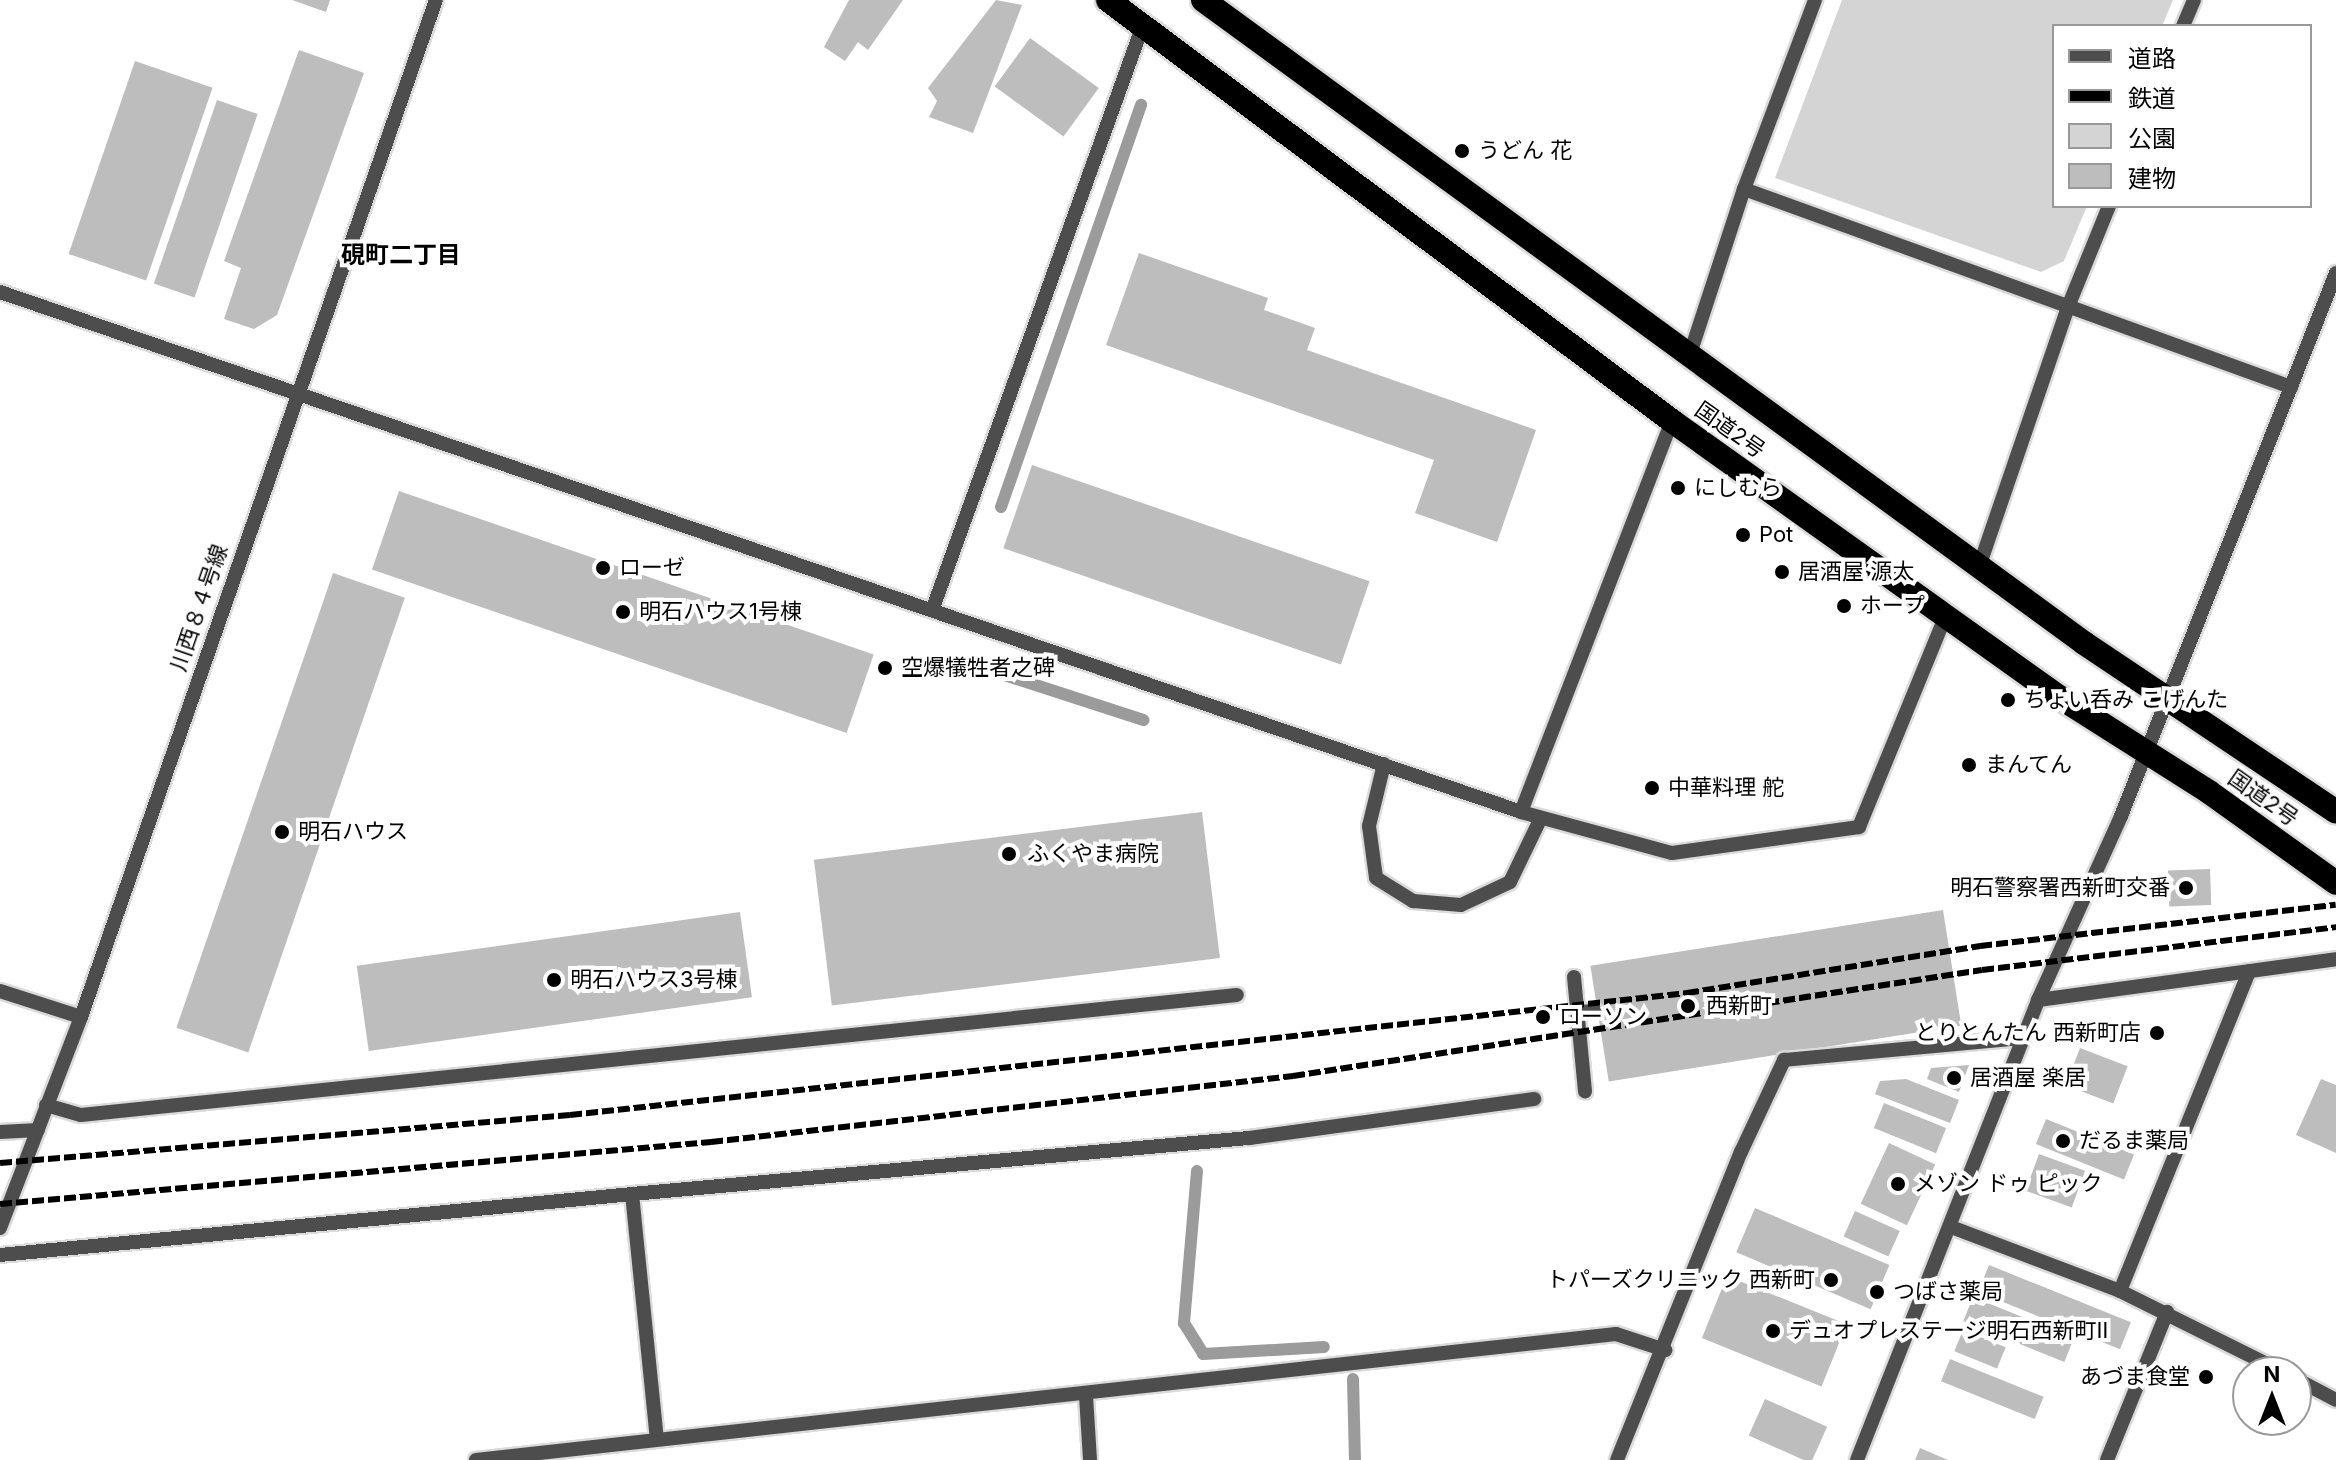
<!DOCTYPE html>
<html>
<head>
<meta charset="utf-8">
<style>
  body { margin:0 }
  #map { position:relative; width:2336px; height:1460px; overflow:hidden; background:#fff; font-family:Inter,"Noto Sans JP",sans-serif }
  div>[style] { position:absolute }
  .green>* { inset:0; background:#d4d4d4 }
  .stream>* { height:12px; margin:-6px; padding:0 6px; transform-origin:6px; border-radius:6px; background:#9b9b9b }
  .building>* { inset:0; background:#bdbdbd; transform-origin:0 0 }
  .roads { filter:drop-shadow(2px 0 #dbdbdb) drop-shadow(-2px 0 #dbdbdb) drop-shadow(0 2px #dbdbdb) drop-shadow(0 -2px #dbdbdb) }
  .minor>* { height:14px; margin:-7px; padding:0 7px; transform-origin:7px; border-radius:7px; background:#4d4d4d }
  .highway>* { height:24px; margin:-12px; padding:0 12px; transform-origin:12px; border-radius:12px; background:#000 }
  .rail>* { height:6px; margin-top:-3px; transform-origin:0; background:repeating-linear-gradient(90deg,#000 0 12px,transparent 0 16px) }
  .dots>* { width:22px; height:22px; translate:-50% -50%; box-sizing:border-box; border:4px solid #fff; border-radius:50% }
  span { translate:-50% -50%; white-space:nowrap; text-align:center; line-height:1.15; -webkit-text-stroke:8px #fff; paint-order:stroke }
  .poi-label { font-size:22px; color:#000 }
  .left { translate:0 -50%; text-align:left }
  .right { translate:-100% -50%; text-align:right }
  .street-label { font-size:22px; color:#000 }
  .neighbourhood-label { font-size:24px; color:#000; font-weight:700 }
  .legend { position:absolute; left:2052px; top:24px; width:260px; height:184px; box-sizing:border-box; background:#fff; border:2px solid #999; margin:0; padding:10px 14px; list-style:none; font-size:24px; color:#000 }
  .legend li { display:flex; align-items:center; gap:16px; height:40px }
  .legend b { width:40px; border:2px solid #999 }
  .north { position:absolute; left:2232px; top:1356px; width:80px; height:80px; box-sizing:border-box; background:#fff; border:2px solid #999; border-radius:50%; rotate:0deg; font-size:22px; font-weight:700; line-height:32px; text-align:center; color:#000 }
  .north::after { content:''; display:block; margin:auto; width:28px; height:36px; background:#000; clip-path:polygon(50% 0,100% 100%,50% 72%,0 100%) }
</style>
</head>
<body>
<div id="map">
  <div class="green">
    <i style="clip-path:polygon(1842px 0,2173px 0,2162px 26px,2054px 26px,2054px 206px,2087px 206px,2064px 261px,2041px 272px,1775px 178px)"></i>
  </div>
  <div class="stream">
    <i style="left:1001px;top:507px;width:426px;rotate:-70.8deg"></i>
    <i style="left:977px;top:666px;width:175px;rotate:18deg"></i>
    <i style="left:1197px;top:1171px;width:153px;rotate:94.9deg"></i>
    <i style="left:1184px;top:1323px;width:36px;rotate:58deg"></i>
    <i style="left:1203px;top:1354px;width:121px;rotate:-3.3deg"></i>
    <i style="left:1353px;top:1379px;width:81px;rotate:88.6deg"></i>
  </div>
  <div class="building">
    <i style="clip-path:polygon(292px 0,330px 0,326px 12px)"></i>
    <i style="clip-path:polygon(849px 0,903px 0,868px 50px,858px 42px,845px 61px,824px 47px)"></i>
    <i style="clip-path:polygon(996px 0,1022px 5px,973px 133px,929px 117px,937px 101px,928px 88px)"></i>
    <i style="left:1030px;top:38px;width:85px;height:60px;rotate:36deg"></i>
    <i style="clip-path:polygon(299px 50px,364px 73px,277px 315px,254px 329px,224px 319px,241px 268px,224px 261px)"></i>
    <i style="left:135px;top:61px;width:82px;height:204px;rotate:19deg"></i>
    <i style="left:217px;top:100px;width:43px;height:194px;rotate:19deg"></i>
    <i style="clip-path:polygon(1139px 253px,1268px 298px,1264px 310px,1315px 328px,1307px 350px,1536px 430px,1497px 542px,1415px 513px,1434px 460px,1106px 345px)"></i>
    <i style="left:1032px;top:465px;width:357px;height:88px;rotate:19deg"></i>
    <i style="left:399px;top:491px;width:502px;height:83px;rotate:19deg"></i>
    <i style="left:333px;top:573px;width:76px;height:481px;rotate:19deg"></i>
    <i style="left:1202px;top:812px;width:147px;height:391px;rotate:83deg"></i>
    <i style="left:2210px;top:869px;width:36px;height:42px;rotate:88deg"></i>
    <i style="left:1943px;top:910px;width:117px;height:357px;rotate:81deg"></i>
    <i style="left:740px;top:912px;width:86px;height:387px;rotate:82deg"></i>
    <i style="left:2080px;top:1048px;width:51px;height:40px;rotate:21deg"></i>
    <i style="clip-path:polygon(1969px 1065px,1959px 1092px,1927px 1079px,1931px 1068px)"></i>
    <i style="clip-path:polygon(1906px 1079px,1959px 1100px,1950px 1123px,1875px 1094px,1880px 1081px)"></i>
    <i style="clip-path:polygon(2321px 1079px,2336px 1085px,2336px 1153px,2296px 1135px)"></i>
    <i style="left:1884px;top:1103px;width:67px;height:27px;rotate:22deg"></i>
    <i style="left:2046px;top:1119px;width:95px;height:27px;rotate:22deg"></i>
    <i style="left:1889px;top:1143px;width:51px;height:67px;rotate:25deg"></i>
    <i style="left:2039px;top:1154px;width:49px;height:39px;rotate:20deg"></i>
    <i style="left:1755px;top:1208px;width:146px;height:48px;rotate:23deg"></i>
    <i style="left:1855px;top:1211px;width:49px;height:28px;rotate:24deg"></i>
    <i style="left:1989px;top:1265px;width:153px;height:29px;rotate:22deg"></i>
    <i style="left:1727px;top:1276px;width:129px;height:67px;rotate:22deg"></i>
    <i style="left:1973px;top:1297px;width:109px;height:26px;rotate:22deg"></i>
    <i style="left:1963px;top:1330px;width:46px;height:23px;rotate:22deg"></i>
    <i style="left:1950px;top:1359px;width:101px;height:24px;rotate:22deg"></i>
    <i style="left:1765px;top:1399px;width:68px;height:40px;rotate:24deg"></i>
    <i style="clip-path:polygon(1920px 1448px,1948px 1460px,1915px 1460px)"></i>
  </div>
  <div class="roads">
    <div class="minor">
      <i style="left:2183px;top:26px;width:28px;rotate:-67deg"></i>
      <i style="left:1744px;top:189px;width:582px;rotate:19.9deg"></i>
      <i style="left:0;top:292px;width:1607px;rotate:18.87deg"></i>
      <i style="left:1521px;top:812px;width:156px;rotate:15.2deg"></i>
      <i style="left:1672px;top:853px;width:189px;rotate:-7.9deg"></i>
      <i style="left:1859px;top:827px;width:232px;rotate:-67.7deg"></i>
      <i style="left:1690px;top:354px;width:174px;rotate:-71.9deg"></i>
      <i style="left:1744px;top:189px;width:202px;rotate:-69.4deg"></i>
      <i style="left:1980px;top:564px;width:272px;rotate:-71.1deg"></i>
      <i style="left:2068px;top:307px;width:109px;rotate:-67.9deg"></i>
      <i style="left:933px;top:608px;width:620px;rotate:-70.19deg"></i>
      <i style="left:1384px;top:764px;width:64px;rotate:103.6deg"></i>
      <i style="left:1369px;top:826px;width:52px;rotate:82.3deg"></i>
      <i style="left:1376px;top:878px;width:44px;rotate:31.9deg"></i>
      <i style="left:1413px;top:901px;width:48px;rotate:4.8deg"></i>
      <i style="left:1461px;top:905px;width:54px;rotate:-25.1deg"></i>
      <i style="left:1510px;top:882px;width:71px;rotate:-64.2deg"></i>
      <i style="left:1521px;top:812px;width:419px;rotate:-68.9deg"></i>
      <i style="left:1574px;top:977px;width:115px;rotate:84.5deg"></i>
      <i style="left:0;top:991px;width:85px;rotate:17.8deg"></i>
      <i style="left:2038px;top:1000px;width:301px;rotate:-7.8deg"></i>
      <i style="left:1577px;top:1012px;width:18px;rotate:-3deg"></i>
      <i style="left:46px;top:1105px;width:36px;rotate:16deg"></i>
      <i style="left:81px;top:1115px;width:1162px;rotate:-5.93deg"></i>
      <i style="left:0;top:1132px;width:38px;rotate:-3deg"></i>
      <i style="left:632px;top:1194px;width:620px;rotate:-5.19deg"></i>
      <i style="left:1249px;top:1138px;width:288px;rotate:-7.8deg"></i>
      <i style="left:1951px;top:1227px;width:181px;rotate:20.7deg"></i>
      <i style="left:2120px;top:1291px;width:182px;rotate:26.4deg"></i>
      <i style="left:0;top:1228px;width:226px;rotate:-69deg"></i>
      <i style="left:81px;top:1017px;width:1077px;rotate:-70.76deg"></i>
      <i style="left:0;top:1255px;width:635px;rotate:-5.51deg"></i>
      <i style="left:632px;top:1194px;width:246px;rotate:84.2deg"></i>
      <i style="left:2120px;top:1291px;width:345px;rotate:-68deg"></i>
      <i style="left:2296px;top:1379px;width:45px;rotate:27.7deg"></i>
      <i style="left:1086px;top:1396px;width:64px;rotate:86.4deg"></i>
      <i style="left:476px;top:1460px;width:1147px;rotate:-6.31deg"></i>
      <i style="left:1616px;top:1334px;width:52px;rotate:18.1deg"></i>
      <i style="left:1617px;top:1460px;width:332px;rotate:-68.1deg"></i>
      <i style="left:1741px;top:1152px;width:102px;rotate:-64.9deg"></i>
      <i style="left:1784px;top:1060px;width:240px;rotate:-5.3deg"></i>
      <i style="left:1857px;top:1460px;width:494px;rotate:-68.5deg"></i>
      <i style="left:2038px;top:1000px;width:202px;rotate:-65.7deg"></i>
      <i style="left:2121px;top:816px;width:584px;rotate:-68.4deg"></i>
      <i style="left:2107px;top:1460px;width:160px;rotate:-67.9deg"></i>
    </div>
    <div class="highway">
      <i style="left:1108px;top:0;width:704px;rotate:36.74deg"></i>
      <i style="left:1672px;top:421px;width:478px;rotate:35.5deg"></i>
      <i style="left:2061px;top:698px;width:175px;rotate:32.4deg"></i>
      <i style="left:2209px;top:792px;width:156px;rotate:35.6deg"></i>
      <i style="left:1203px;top:0;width:1091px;rotate:36.12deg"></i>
      <i style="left:2084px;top:643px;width:303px;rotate:33.8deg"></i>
    </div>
  </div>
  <div class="rail">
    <i style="left:0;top:1163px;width:572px;rotate:-4.81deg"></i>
    <i style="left:570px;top:1115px;width:1124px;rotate:-6.23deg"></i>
    <i style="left:1687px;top:993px;width:297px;rotate:-9.1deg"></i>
    <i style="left:1980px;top:946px;width:358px;rotate:-6.6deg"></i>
    <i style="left:0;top:1204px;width:714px;rotate:-4.98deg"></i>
    <i style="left:711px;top:1142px;width:586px;rotate:-6.47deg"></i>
    <i style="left:1293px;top:1076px;width:697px;rotate:-8.75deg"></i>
    <i style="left:1982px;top:970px;width:357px;rotate:-6.9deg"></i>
  </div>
  <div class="dots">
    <i style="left:1462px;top:151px;background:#000"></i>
    <i style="left:1678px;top:488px;background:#000"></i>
    <i style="left:1743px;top:535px;background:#000"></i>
    <i style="left:603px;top:568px;background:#000"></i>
    <i style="left:1782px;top:572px;background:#000"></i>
    <i style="left:1844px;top:606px;background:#000"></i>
    <i style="left:623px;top:612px;background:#000"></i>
    <i style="left:885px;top:668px;background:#000"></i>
    <i style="left:2008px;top:700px;background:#000"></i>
    <i style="left:1969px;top:765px;background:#000"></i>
    <i style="left:1652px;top:788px;background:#000"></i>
    <i style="left:282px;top:832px;background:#000"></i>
    <i style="left:1009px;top:854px;background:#000"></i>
    <i style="left:2186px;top:888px;background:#000"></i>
    <i style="left:554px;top:980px;background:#000"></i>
    <i style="left:1688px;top:1006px;background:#000"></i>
    <i style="left:1543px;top:1017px;background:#000"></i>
    <i style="left:2157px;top:1033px;background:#000"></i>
    <i style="left:1954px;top:1078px;background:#000"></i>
    <i style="left:2063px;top:1141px;background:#000"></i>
    <i style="left:1898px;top:1184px;background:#000"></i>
    <i style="left:1831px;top:1280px;background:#000"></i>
    <i style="left:1877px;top:1292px;background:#000"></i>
    <i style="left:1773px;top:1331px;background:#000"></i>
    <i style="left:2206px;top:1377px;background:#000"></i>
  </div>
  <div class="poi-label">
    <span class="left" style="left:1478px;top:151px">うどん 花</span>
    <span class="left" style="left:1694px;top:488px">にしむら</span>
    <span class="left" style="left:1759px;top:535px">Pot</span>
    <span class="left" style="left:619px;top:568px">ローゼ</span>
    <span class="left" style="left:1798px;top:572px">居酒屋 源太</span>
    <span class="left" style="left:1860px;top:606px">ホープ</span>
    <span class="left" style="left:639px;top:612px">明石ハウス1号棟</span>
    <span class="left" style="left:901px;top:668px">空爆犠牲者之碑</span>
    <span class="left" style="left:2024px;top:700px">ちょい呑み こげんた</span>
    <span class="left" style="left:1985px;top:765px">まんてん</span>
    <span class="left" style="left:1668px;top:788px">中華料理 舵</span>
    <span class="left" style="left:298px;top:832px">明石ハウス</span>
    <span class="left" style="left:1027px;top:854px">ふくやま病院</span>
    <span class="right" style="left:2170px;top:888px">明石警察署西新町交番</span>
    <span class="left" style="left:570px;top:980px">明石ハウス3号棟</span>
    <span class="left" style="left:1706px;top:1006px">西新町</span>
    <span class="left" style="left:1559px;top:1017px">ローソン</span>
    <span class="right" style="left:2141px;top:1033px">とりとんたん 西新町店</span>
    <span class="left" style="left:1970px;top:1078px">居酒屋 楽居</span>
    <span class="left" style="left:2079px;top:1141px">だるま薬局</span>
    <span class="left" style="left:1914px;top:1184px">メゾン ドゥ ピック</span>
    <span class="right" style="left:1815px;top:1280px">トパーズクリニック 西新町</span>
    <span class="left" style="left:1893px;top:1292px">つばさ薬局</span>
    <span class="left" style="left:1789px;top:1331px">デュオプレステージ明石西新町Ⅱ</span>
    <span class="right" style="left:2190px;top:1377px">あづま食堂</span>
  </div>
  <div class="street-label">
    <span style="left:1730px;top:430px;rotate:35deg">国道2号</span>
    <span style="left:199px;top:608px;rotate:-71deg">川西８４号線</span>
    <span style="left:2263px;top:798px;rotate:35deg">国道2号</span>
  </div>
  <div class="neighbourhood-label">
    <span style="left:401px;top:255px">硯町二丁目</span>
  </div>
  <ul class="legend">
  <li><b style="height:10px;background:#4d4d4d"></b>道路</li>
  <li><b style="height:10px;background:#000"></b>鉄道</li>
  <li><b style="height:22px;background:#d4d4d4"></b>公園</li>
  <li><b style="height:22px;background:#bdbdbd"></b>建物</li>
  </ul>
  <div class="north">N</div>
</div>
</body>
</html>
